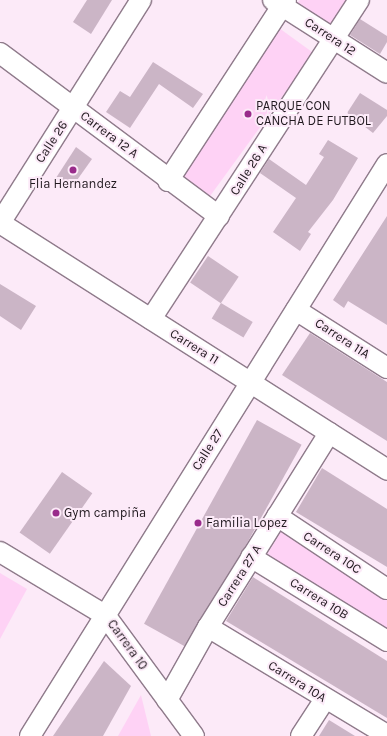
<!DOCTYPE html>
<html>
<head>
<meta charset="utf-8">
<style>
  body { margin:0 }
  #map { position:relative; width:387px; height:736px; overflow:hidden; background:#fceaf8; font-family:Karla,sans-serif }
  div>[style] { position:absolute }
  .green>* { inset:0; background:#fed2f5; transform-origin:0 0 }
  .building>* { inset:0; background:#cbb5c6; transform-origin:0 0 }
  .roads { filter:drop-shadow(1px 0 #8f7b8b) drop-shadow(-1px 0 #8f7b8b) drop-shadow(0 1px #8f7b8b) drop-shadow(0 -1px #8f7b8b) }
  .minor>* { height:20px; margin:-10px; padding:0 10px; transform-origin:10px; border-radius:10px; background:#fff }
  .dots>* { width:11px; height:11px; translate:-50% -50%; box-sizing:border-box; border:2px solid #fceaf8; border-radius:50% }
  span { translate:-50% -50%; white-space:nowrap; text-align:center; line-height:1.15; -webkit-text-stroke:4px #fceaf8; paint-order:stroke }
  .street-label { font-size:13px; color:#21191f }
  .poi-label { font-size:13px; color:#21191f }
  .left { translate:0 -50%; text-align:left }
</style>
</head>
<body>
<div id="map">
  <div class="green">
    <i style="clip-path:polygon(300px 0,348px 0,331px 25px,296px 5px)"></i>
    <i style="left:279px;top:28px;width:43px;height:178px;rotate:36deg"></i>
    <i style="clip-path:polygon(283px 528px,387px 593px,387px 629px,265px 558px)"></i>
    <i style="clip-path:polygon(0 573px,27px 589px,0 639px)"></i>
    <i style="clip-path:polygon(141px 695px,151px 736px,118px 736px)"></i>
  </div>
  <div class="building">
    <i style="clip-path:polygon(87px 0,112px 0,91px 34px,73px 22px)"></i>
    <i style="clip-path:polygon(360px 19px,387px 36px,387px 42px,380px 54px,350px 35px)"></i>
    <i style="clip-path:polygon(153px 62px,203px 94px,193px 108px,159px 84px,130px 128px,106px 112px,120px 91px,130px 97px)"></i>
    <i style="clip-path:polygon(360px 93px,387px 110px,387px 116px,373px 133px,347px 113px)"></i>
    <i style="clip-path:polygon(328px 140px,358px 158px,333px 200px,308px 232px,311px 234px,300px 251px,273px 232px,296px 198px,260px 173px,269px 159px,306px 185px,324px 157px,319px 154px)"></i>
    <i style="clip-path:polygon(76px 147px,92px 159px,70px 190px,54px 181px)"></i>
    <i style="clip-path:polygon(387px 216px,387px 325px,348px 301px,344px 308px,333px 300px)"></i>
    <i style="left:208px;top:256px;width:37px;height:32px;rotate:34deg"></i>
    <i style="clip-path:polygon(0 284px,36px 306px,21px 330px,0 316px)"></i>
    <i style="left:221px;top:303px;width:37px;height:18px;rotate:31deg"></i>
    <i style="clip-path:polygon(310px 333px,387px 382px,387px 441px,282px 375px)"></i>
    <i style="left:257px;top:420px;width:51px;height:233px;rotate:29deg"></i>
    <i style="clip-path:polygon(322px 468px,387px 509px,387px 567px,296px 512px)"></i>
    <i style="left:62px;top:472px;width:37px;height:74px;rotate:35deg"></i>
    <i style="clip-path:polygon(253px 577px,387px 661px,387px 718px,226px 621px)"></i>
    <i style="clip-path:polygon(104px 661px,131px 686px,103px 736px,53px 736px)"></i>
    <i style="clip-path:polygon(329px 720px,355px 736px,319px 736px)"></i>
  </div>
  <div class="roads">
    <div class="minor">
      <i style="left:273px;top:0;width:135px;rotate:32.6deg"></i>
      <i style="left:0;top:53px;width:273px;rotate:36.7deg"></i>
      <i style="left:168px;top:181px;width:216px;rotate:-56.9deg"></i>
      <i style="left:0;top:223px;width:459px;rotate:32.5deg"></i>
      <i style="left:0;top:223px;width:264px;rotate:-57.7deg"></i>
      <i style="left:296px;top:310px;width:108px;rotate:32.5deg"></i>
      <i style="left:151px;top:319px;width:381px;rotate:-56.9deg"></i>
      <i style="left:277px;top:516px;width:132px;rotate:33.6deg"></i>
      <i style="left:0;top:552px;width:122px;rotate:31deg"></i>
      <i style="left:105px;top:615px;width:150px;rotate:53.7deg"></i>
      <i style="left:251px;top:557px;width:160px;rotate:31.7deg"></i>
      <i style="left:208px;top:627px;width:209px;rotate:31.1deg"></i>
      <i style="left:167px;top:700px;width:84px;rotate:-60.7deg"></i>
      <i style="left:208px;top:627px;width:229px;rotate:-58deg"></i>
      <i style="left:30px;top:736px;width:674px;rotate:-58.03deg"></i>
      <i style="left:301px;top:736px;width:44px;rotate:-57deg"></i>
    </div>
  </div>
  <div class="dots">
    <i style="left:248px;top:114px;background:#992b8b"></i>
    <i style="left:73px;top:170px;background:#992b8b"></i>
    <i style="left:56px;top:513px;background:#992b8b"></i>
    <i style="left:198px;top:523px;background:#992b8b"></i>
  </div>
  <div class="street-label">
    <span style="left:330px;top:37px;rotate:33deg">Carrera 12</span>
    <span style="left:109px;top:135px;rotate:37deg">Carrera 12 A</span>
    <span style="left:52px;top:142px;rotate:-57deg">Calle 26</span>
    <span style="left:249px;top:170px;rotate:-58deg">Calle 26 A</span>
    <span style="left:342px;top:339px;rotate:33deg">Carrera 11A</span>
    <span style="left:194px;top:347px;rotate:32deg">Carrera 11</span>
    <span style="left:208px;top:450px;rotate:-58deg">Calle 27</span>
    <span style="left:332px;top:553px;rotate:33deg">Carrera 10C</span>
    <span style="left:240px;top:576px;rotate:-58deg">Carrera 27 A</span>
    <span style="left:319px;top:599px;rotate:32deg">Carrera 10B</span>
    <span style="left:127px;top:645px;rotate:54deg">Carrera 10</span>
    <span style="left:297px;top:682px;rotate:32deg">Carrera 10A</span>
  </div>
  <div class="poi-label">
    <span class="left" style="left:256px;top:114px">PARQUE CON<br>CANCHA DE FUTBOL</span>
    <span style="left:73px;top:184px">Flia Hernandez</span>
    <span class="left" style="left:64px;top:513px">Gym campiña</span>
    <span class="left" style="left:206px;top:523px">Familia Lopez</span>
  </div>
</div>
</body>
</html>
